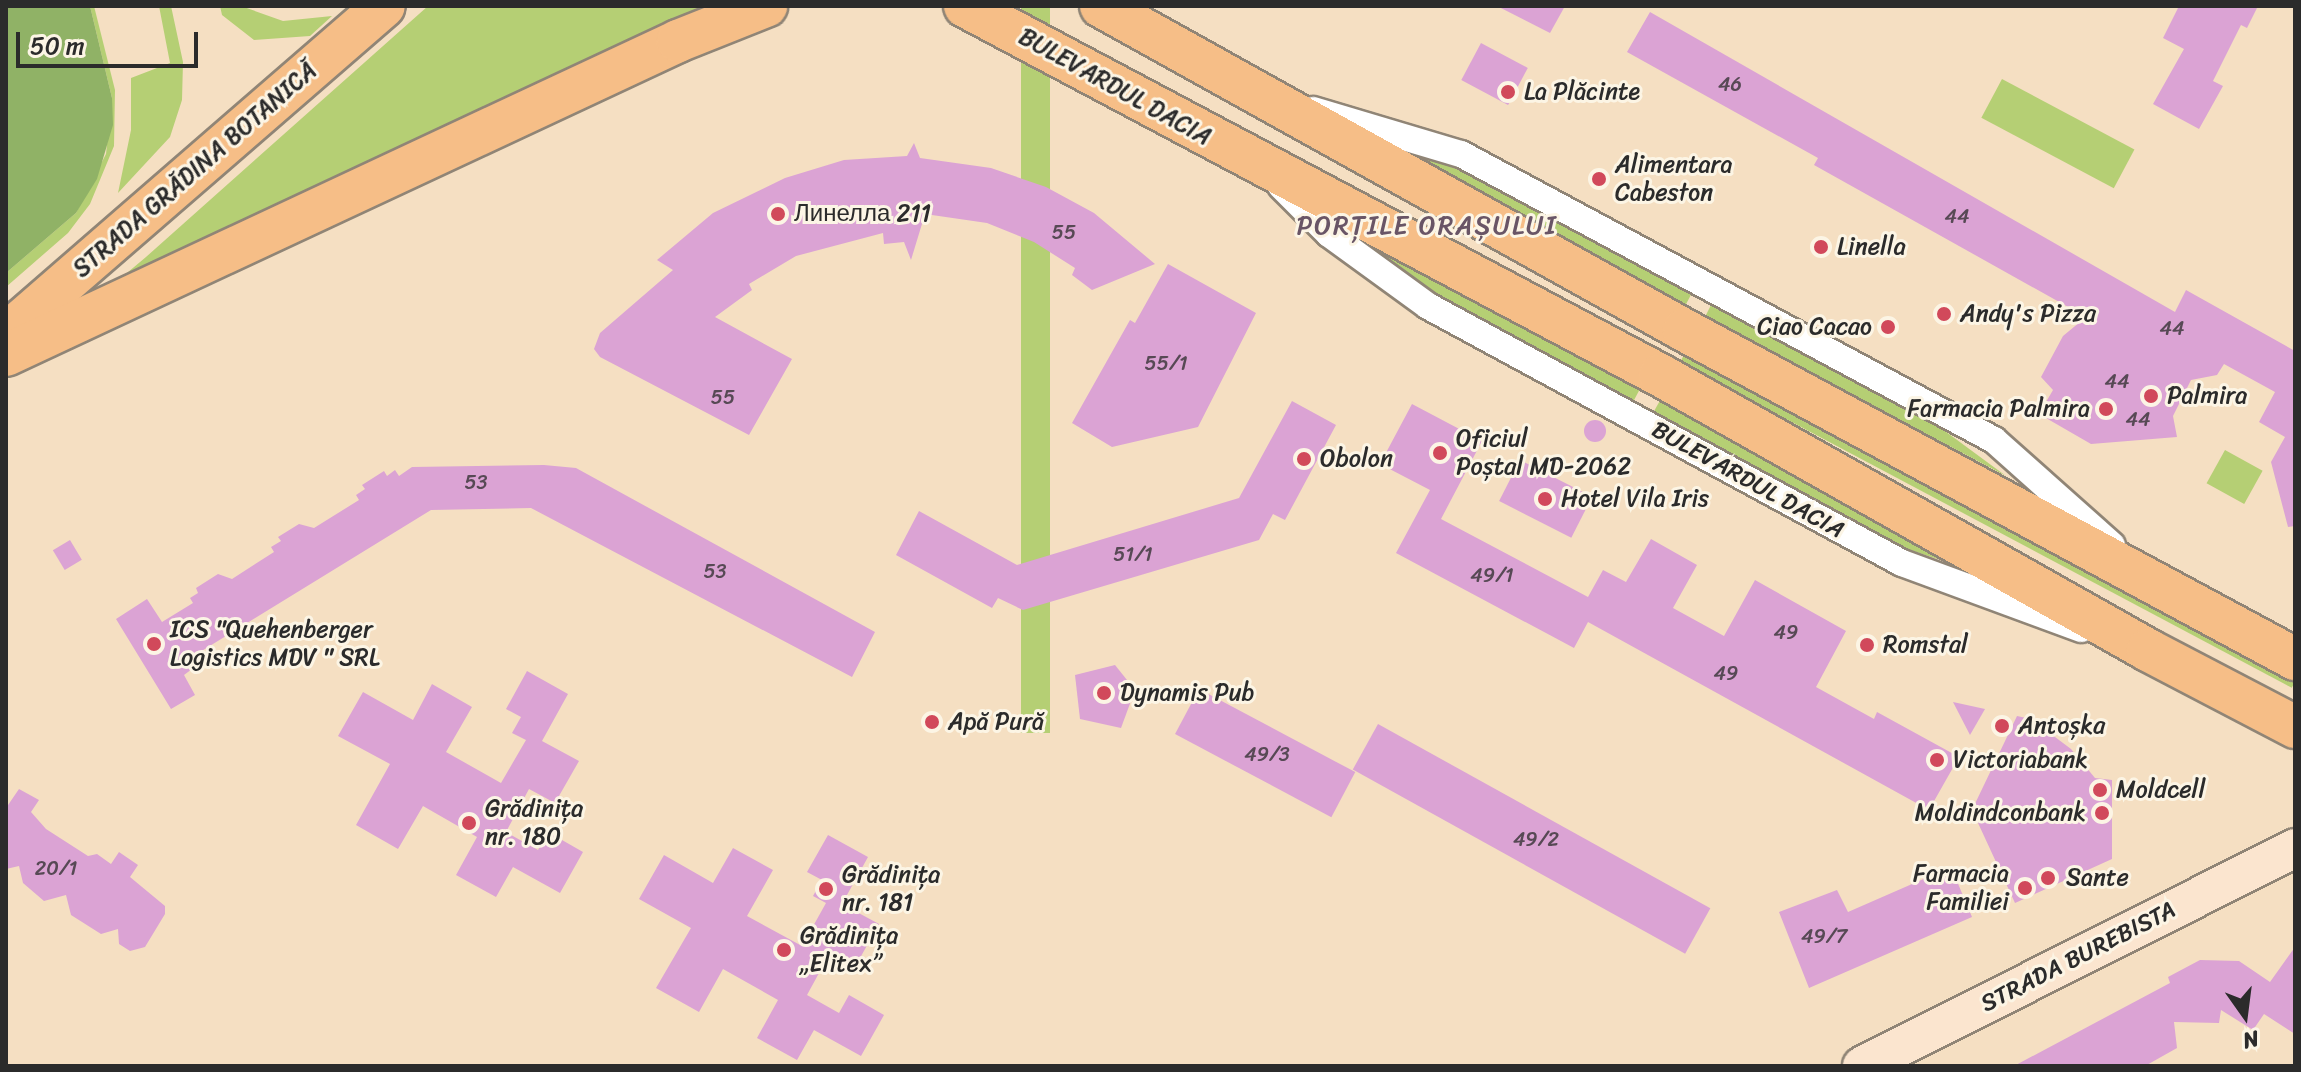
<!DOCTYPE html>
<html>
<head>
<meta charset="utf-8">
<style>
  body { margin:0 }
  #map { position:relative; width:2301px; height:1072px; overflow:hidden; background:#f5dfc2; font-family:Sriracha,sans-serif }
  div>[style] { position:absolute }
  .green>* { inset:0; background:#b5cf74; transform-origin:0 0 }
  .forest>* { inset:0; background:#90b266 }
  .building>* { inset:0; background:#dba3d4; transform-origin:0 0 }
  .round { border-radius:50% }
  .roads { filter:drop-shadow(2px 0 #908576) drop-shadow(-2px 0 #908576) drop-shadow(0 2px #908576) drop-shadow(0 -2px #908576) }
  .minor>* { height:26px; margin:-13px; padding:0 13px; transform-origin:13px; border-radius:13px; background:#fff }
  .secondary>* { height:38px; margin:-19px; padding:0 19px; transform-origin:19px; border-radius:19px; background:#fbe5cf }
  .primary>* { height:42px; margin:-21px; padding:0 21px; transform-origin:21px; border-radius:21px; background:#f6be87 }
  .dots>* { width:22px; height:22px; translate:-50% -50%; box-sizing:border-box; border:4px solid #fcf5e5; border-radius:50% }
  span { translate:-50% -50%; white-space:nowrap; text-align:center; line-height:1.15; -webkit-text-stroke:6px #fcf5e5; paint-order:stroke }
  .number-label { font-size:20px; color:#574955 }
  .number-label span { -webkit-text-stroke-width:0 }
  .street-label { font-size:24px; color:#2b2b2b }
  .poi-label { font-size:24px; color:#2b2b2b }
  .left { translate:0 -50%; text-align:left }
  .right { translate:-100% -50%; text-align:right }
  .neighbourhood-label { font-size:26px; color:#695566; letter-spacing:2px }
  .frame { position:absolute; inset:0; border:8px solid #2b2b2b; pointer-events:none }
  .north { position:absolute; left:2205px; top:976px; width:80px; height:80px; -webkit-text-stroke:6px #fcf5e5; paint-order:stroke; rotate:166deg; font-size:22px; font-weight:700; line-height:32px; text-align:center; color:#2b2b2b }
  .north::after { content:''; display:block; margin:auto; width:28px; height:36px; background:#2b2b2b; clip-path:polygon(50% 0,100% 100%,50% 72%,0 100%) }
  .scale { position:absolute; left:16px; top:32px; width:182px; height:36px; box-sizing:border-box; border:4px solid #2b2b2b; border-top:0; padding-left:10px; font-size:24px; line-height:28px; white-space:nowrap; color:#2b2b2b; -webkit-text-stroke:6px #fcf5e5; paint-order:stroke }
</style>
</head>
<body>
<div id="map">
  <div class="green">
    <i style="clip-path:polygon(90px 6px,94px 6px,115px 90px,114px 146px,90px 204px,68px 233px,6px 287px,6px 273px,76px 213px,106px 154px,112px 98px)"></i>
    <i style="clip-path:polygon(159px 6px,171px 6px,183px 62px,182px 100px,170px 137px,118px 193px,131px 130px,131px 78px,170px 63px)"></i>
    <i style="clip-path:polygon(220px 6px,241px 6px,283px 21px,332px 16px,310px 36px,254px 40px,222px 15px)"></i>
    <i style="clip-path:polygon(428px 6px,724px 6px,109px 288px,146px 257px)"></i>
    <i style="left:1021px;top:6px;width:29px;height:727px"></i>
    <i style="left:2002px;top:79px;width:150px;height:44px;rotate:28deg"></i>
    <i style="clip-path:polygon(1410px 152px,1493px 182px,1693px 291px,1685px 306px,1420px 162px)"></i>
    <i style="clip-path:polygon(1368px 244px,1641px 387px,1633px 402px,1432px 292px)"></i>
    <i style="clip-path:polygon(1713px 301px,1934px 423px,2006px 476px,1705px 317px)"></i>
    <i style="left:1686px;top:351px;width:693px;height:13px;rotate:28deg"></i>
    <i style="clip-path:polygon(1662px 397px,1956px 565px,1901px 547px,1653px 413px)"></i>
    <i style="left:2225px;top:450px;width:43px;height:38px;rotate:29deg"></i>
  </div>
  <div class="forest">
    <i style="clip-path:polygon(6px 6px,90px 6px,112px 98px,113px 125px,97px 179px,76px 213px,6px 273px)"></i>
  </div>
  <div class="building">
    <i style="clip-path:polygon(1497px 6px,1565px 6px,1550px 33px)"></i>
    <i style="clip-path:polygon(2179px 6px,2258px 6px,2247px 28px,2241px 25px,2213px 81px,2223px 86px,2199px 129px,2153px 104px,2184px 49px,2163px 38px)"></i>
    <i style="clip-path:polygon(1650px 12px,2175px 312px,2186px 290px,2295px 351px,2295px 526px,2288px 527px,2271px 462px,2285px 437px,2259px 422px,2275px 392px,2224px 364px,2217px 375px,2191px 380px,2173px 416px,2177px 437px,2091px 444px,2039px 414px,2053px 390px,2041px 377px,2063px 336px,2086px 317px,1814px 165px,1818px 158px,1627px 52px)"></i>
    <i style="left:1481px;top:43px;width:53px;height:42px;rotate:28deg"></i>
    <i style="clip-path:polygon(914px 143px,920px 158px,991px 168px,1046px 187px,1094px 213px,1155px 264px,1092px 290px,1072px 275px,1075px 268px,1034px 242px,987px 223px,925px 214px,911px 260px,904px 242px,884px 244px,883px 233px,796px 256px,749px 284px,752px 290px,715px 317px,792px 359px,749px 435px,600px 357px,594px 349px,600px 333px,673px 270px,657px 260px,713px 213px,785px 178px,844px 160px,907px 156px)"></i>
    <i style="clip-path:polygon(1168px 264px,1256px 313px,1198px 427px,1112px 447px,1072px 423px,1130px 320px,1135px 323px)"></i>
    <i style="clip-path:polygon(1292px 401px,1336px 425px,1285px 520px,1273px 514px,1259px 540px,1023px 610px,998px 598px,992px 608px,896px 555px,919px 511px,1017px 565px,1239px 498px)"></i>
    <i style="clip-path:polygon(1412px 404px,1482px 441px,1441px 519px,1588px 597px,1603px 570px,1626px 582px,1651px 539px,1697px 565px,1673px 608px,1724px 636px,1755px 580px,1846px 631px,1816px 687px,1874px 719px,1877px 712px,1959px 757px,1929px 810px,1588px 622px,1574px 648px,1396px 553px,1430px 490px,1380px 464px)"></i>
    <i class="round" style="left:1584px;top:420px;width:22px;height:22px"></i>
    <i style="left:1520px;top:460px;width:81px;height:46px;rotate:27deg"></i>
    <i style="clip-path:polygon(544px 465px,576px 468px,875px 632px,852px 677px,531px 508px,431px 510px,187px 660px,192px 669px,184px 675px,195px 695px,171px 709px,116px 619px,147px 599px,162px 622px,193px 603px,190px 598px,198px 593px,196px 588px,218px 574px,232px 579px,274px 552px,271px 547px,281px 541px,278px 537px,299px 524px,314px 528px,359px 500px,356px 495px,365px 489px,362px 485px,384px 471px,387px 476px,395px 470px,399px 476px,412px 467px)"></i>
    <i style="left:70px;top:540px;width:23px;height:20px;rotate:59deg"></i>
    <i style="clip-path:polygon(1115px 665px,1135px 690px,1121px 728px,1080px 719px,1075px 675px)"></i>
    <i style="clip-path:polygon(527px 671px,568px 694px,542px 741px,579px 761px,555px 803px,529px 789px,506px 832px,538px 850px,548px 832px,583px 852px,560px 893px,513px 867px,496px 897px,456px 875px,477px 837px,423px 806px,398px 849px,356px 825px,390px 764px,338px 736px,363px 692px,413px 720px,432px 684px,472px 707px,446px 752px,501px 783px,526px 740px,512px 733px,521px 717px,506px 709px)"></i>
    <i style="left:1199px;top:689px;width:177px;height:51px;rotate:28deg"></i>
    <i style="clip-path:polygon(1953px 702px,1985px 709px,1970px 735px)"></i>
    <i style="clip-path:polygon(2017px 716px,2031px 719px,2071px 749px,2095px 778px,2112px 780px,2112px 859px,2015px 903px,1972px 810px)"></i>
    <i style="left:1378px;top:724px;width:380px;height:52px;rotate:29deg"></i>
    <i style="clip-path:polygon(19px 789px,39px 800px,31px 812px,46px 829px,88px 856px,97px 854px,111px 864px,119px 852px,138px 865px,130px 877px,165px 906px,165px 914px,145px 947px,130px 951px,119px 944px,118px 929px,101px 934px,71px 915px,66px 895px,44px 901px,23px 883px,19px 866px,6px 869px,6px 808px)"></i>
    <i style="clip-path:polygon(828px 835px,868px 857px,842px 904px,879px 924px,855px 967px,830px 953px,807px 995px,839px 1013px,849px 995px,884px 1015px,861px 1056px,814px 1030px,797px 1060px,757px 1038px,778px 1000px,723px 969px,699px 1012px,656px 988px,691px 928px,639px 899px,664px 855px,713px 883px,733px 848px,773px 870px,747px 916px,802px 946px,826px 903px,813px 896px,822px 880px,807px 872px)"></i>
    <i style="clip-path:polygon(1951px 867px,1972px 917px,1809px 988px,1779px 912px,1837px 890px,1848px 912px)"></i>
    <i style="clip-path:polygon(2295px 947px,2295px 1034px,2264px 1014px,2253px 1030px,2221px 1010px,2219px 1023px,2174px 1022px,2177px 1048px,2145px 1066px,2014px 1066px,2170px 983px,2168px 977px,2200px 960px,2239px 961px,2270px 982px)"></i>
  </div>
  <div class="roads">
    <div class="minor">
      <i style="left:1313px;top:110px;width:154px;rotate:16.6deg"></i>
      <i style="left:1461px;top:154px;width:605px;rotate:28.22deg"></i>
      <i style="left:1994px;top:440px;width:158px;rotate:41.7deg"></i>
      <i style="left:1281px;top:186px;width:68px;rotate:45deg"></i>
      <i style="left:1329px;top:234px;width:122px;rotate:36deg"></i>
      <i style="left:1428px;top:306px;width:539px;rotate:28.47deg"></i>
      <i style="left:1902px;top:563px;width:191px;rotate:20.2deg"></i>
    </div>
    <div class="secondary">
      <i style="left:1862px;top:1066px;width:485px;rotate:-26.7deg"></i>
    </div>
    <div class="primary">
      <i style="left:965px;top:6px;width:787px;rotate:27.97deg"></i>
      <i style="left:1660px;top:375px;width:560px;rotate:29.4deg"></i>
      <i style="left:2148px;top:650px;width:166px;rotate:27.6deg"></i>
      <i style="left:1101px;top:6px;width:667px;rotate:29.06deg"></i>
      <i style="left:1684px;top:330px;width:694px;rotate:28.3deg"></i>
      <i style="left:6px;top:334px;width:500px;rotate:-40.95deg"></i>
      <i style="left:6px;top:355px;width:742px;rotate:-25.04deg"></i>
      <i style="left:678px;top:41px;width:95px;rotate:-21.7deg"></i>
    </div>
  </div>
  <div class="dots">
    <i style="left:1508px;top:92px;background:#d1495b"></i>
    <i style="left:1599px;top:179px;background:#d1495b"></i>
    <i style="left:778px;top:214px;background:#d1495b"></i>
    <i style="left:1821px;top:247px;background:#d1495b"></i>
    <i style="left:1944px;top:314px;background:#d1495b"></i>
    <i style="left:1888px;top:327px;background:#d1495b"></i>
    <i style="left:2151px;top:396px;background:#d1495b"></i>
    <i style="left:2106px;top:409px;background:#d1495b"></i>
    <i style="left:1440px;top:453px;background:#d1495b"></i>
    <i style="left:1304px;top:459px;background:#d1495b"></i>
    <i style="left:1545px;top:499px;background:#d1495b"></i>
    <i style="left:154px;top:644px;background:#d1495b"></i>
    <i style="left:1867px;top:645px;background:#d1495b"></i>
    <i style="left:1104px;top:693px;background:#d1495b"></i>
    <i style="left:932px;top:722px;background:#d1495b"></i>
    <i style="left:2002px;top:726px;background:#d1495b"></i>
    <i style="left:1937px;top:760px;background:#d1495b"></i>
    <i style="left:2100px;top:790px;background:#d1495b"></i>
    <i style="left:2102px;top:813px;background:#d1495b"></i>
    <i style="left:469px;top:823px;background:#d1495b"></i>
    <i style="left:2048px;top:878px;background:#d1495b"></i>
    <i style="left:2025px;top:888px;background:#d1495b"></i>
    <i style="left:826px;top:889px;background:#d1495b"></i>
    <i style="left:784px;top:950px;background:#d1495b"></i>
  </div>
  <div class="number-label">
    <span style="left:1730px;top:84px">46</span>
    <span style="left:1957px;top:216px">44</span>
    <span style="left:1064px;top:232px">55</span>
    <span style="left:2172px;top:328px">44</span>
    <span style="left:1166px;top:363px">55/1</span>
    <span style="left:2117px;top:381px">44</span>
    <span style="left:723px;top:397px">55</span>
    <span style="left:2138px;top:419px">44</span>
    <span style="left:476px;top:482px">53</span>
    <span style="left:1133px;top:554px">51/1</span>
    <span style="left:715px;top:571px">53</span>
    <span style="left:1492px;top:575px">49/1</span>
    <span style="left:1786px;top:632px">49</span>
    <span style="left:1726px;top:673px">49</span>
    <span style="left:1267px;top:754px">49/3</span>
    <span style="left:1536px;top:839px">49/2</span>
    <span style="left:56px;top:868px">20/1</span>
    <span style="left:1824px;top:936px">49/7</span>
  </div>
  <div class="street-label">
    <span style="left:1115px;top:87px;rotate:29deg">BULEVARDUL DACIA</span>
    <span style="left:195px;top:170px;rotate:-41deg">STRADA GRĂDINA BOTANICĂ</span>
    <span style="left:1748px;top:480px;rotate:29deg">BULEVARDUL DACIA</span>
    <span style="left:2078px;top:957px;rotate:-27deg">STRADA BUREBISTA</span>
  </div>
  <div class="poi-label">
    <span class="left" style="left:1524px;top:92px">La Plăcinte</span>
    <span class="left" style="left:1615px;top:179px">Alimentara<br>Cabeston</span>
    <span class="left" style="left:794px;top:214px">Линелла 211</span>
    <span class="left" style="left:1837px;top:247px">Linella</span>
    <span class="left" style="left:1960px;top:314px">Andy's Pizza</span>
    <span class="right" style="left:1872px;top:327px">Ciao Cacao</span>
    <span class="left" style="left:2167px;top:396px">Palmira</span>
    <span class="right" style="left:2090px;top:409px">Farmacia Palmira</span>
    <span class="left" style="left:1456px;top:453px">Oficiul<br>Poștal MD-2062</span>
    <span class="left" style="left:1320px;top:459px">Obolon</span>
    <span class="left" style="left:1561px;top:499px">Hotel Vila Iris</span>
    <span class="left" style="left:170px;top:644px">ICS "Quehenberger<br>Logistics MDV " SRL</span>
    <span class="left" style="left:1883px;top:645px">Romstal</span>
    <span class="left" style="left:1120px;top:693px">Dynamis Pub</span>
    <span class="left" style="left:948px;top:722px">Apă Pură</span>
    <span class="left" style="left:2018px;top:726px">Antoșka</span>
    <span class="left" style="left:1953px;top:760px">Victoriabank</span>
    <span class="left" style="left:2116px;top:790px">Moldcell</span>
    <span class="left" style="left:485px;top:823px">Grădinița<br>nr. 180</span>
    <span class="right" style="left:2086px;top:813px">Moldindconbank</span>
    <span class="right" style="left:2009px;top:888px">Farmacia<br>Familiei</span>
    <span class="left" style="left:842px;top:889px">Grădinița<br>nr. 181</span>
    <span class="left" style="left:2066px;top:878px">Sante</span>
    <span class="left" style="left:800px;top:950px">Grădinița<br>„Elitex”</span>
  </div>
  <div class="neighbourhood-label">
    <span style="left:1427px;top:226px">PORȚILE ORAȘULUI</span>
  </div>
  <div class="frame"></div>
  <div class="north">N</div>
  <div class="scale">50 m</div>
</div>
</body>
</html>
